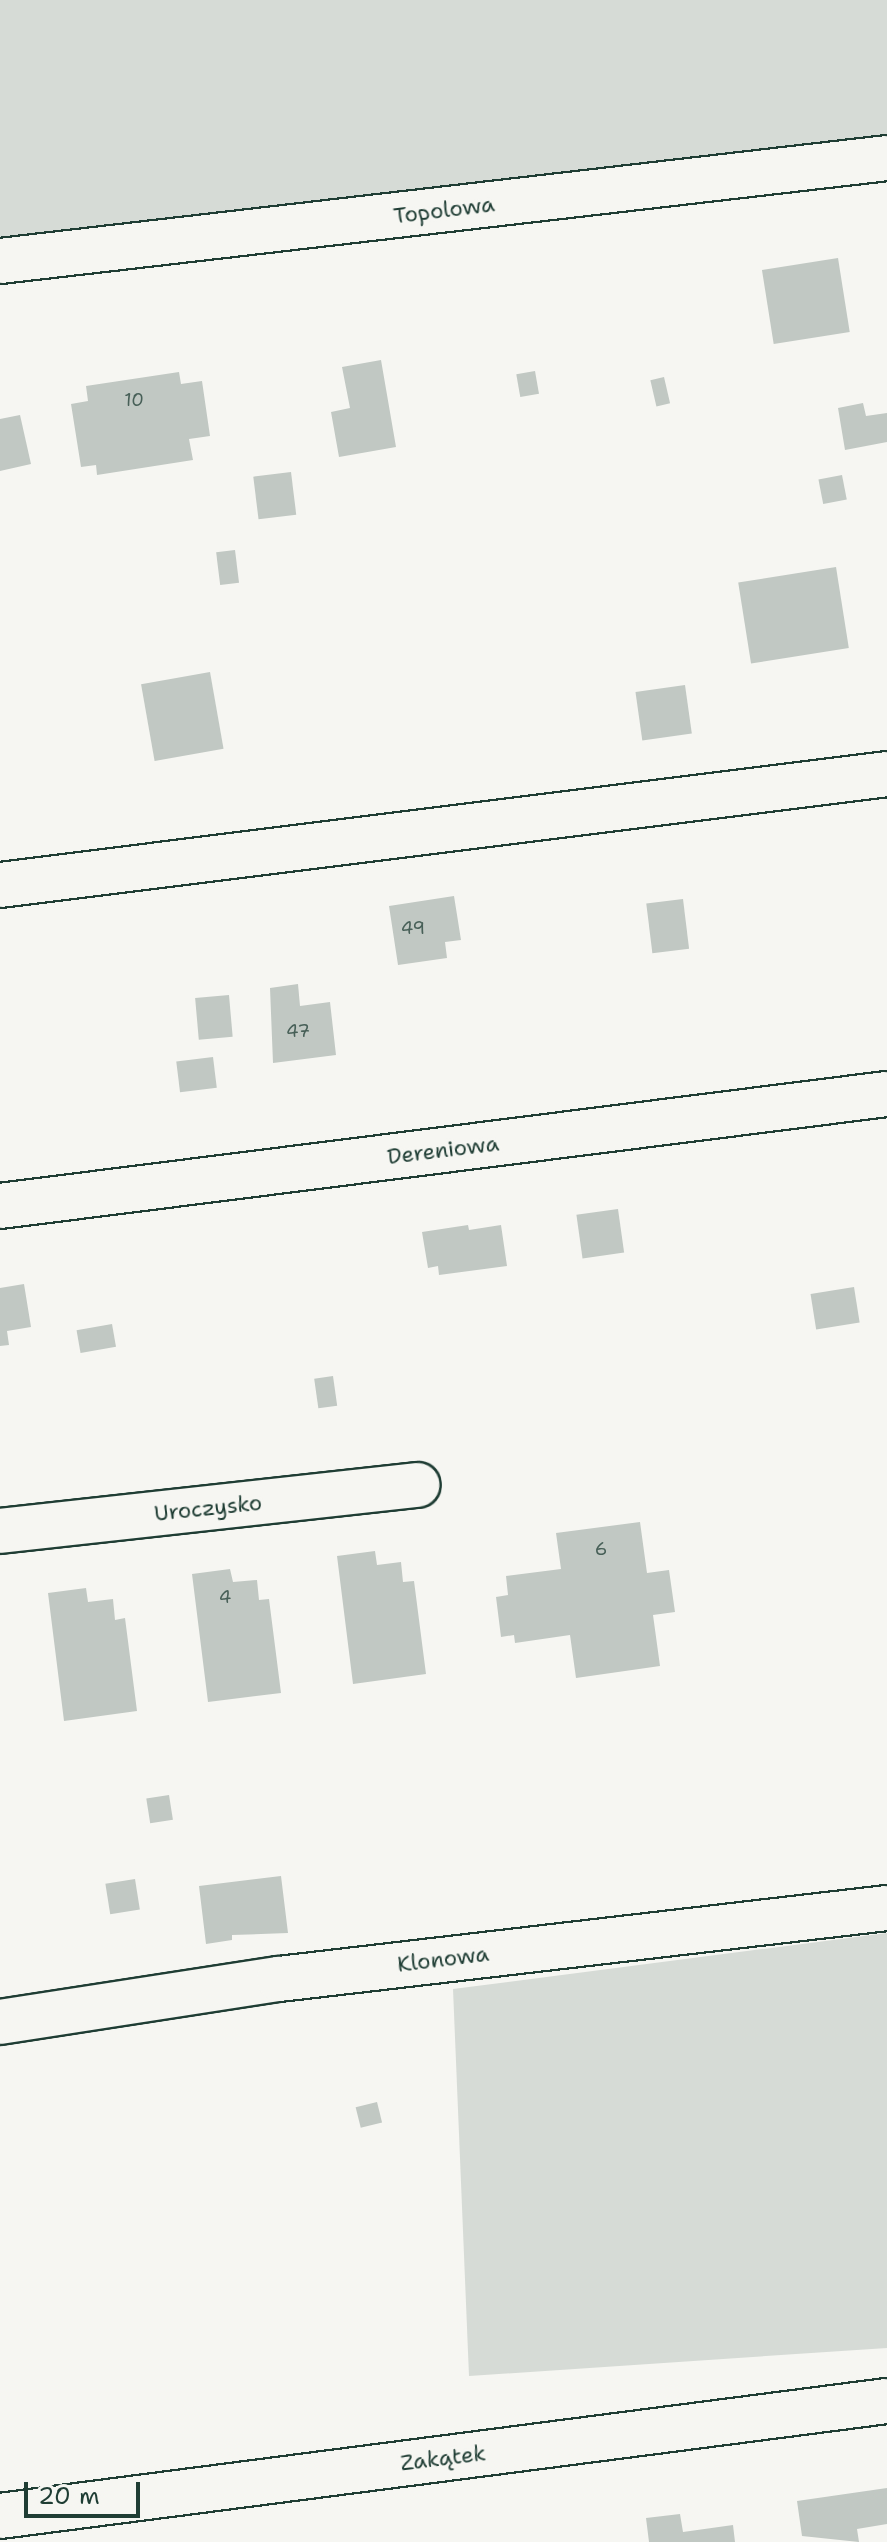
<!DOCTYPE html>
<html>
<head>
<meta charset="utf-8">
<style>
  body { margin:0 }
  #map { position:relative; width:887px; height:2542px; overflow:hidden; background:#f6f6f2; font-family:"Shantell Sans",sans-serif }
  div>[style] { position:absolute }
  .green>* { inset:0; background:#d6dbd6 }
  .building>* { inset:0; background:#c1c8c3; transform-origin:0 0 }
  .roads { filter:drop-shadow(2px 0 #1f3d34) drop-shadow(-2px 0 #1f3d34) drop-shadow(0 2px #1f3d34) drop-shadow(0 -2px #1f3d34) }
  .minor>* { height:44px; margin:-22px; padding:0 22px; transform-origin:22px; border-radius:22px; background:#f6f6f2 }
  span { translate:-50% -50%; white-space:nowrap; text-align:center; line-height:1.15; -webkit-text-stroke:6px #f6f6f2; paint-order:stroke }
  .number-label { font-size:18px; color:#486058 }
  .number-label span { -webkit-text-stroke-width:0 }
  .street-label { font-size:22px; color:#1f3d34 }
  .scale { position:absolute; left:24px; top:2482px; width:116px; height:36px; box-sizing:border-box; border:4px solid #1f3d34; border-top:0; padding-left:10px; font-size:24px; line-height:28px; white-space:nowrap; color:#1f3d34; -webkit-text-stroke:6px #f6f6f2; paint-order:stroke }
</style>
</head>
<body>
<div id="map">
  <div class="green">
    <i style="clip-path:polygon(0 0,887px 0,887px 144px,0 254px)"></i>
    <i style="clip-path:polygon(887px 1933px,887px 2348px,469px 2376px,453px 1989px)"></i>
  </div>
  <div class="building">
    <i style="left:838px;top:258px;width:75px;height:77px;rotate:81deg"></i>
    <i style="clip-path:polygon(381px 360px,396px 447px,339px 457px,331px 412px,350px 408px,342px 367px)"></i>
    <i style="left:535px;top:371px;width:23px;height:19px;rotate:80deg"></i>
    <i style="clip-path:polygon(179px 372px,181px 384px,202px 381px,210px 436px,189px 439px,193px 460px,97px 475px,96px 465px,81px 467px,71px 404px,88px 401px,86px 386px)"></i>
    <i style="left:664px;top:377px;width:27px;height:14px;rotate:77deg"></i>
    <i style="clip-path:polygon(863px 403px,866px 416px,887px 413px,887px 442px,845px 450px,838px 408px)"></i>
    <i style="clip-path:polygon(20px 415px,31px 464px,0 471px,0 419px)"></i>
    <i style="left:291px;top:472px;width:43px;height:38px;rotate:83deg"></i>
    <i style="left:842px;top:475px;width:25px;height:24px;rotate:79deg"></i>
    <i style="left:235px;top:550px;width:33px;height:19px;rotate:83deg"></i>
    <i style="left:836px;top:567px;width:82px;height:99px;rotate:81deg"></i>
    <i style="left:210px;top:672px;width:78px;height:70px;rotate:80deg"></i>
    <i style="left:685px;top:685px;width:49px;height:50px;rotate:82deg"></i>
    <i style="clip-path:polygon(454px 896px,461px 940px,445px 942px,447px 958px,398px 965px,389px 906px)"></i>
    <i style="left:683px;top:899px;width:50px;height:37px;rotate:83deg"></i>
    <i style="clip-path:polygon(298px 984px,300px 1006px,330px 1002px,336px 1055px,273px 1063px,270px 988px)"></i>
    <i style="left:229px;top:995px;width:42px;height:34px;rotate:85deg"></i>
    <i style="left:213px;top:1057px;width:31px;height:37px;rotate:83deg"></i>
    <i style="left:618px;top:1209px;width:44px;height:42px;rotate:82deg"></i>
    <i style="clip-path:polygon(468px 1225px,469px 1230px,501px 1225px,507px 1266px,439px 1275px,438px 1266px,428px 1268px,422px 1232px)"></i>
    <i style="clip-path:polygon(24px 1284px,31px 1327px,7px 1331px,9px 1345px,0 1346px,0 1288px)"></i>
    <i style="left:854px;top:1287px;width:36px;height:44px;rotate:81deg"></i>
    <i style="left:112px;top:1324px;width:23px;height:36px;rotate:80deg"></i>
    <i style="left:333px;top:1376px;width:30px;height:19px;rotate:82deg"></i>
    <i style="clip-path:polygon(640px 1522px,647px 1573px,669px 1570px,675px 1612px,653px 1615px,660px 1666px,576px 1678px,570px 1635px,515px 1643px,514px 1635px,501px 1637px,496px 1597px,508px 1595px,506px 1576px,561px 1569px,556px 1533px)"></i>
    <i style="clip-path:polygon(375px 1551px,377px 1565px,401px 1562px,403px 1582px,414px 1581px,426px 1674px,353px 1684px,337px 1556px)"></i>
    <i style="clip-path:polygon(230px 1569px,233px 1582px,257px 1580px,259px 1600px,269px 1599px,281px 1693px,208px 1702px,192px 1574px)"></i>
    <i style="clip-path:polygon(86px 1588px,88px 1602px,113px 1599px,115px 1620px,125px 1618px,137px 1711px,64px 1721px,48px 1593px)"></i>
    <i style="left:169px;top:1795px;width:25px;height:23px;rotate:81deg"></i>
    <i style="clip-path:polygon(281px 1876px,288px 1933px,232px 1935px,232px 1940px,206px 1944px,199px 1886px)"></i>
    <i style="left:135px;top:1879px;width:31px;height:30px;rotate:81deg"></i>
    <i style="left:377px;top:2102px;width:21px;height:22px;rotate:76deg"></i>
    <i style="clip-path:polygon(887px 2488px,887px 2524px,857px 2529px,859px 2542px,802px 2536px,797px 2501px)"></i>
    <i style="clip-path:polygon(680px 2514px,683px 2532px,733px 2525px,735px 2542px,649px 2542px,646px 2518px)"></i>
  </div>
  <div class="roads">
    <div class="minor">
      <i style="left:0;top:261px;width:893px;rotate:-6.62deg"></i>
      <i style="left:0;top:885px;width:894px;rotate:-7.13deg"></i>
      <i style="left:0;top:1206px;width:894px;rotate:-7.2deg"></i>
      <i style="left:0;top:1531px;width:420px;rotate:-6.3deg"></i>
      <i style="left:0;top:2022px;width:282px;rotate:-8.8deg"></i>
      <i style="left:279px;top:1979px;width:612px;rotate:-6.66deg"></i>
      <i style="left:0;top:2516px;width:894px;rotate:-7.39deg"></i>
    </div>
  </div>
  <div class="number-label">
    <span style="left:134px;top:400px">10</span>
    <span style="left:413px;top:928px">49</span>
    <span style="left:298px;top:1031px">47</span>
    <span style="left:601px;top:1549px">6</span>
    <span style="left:225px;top:1597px">4</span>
  </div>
  <div class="street-label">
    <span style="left:444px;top:210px;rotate:-7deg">Topolowa</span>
    <span style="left:443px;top:1150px;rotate:-7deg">Dereniowa</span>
    <span style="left:208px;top:1508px;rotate:-6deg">Uroczysko</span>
    <span style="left:443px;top:1959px;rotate:-7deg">Klonowa</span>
    <span style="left:443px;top:2458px;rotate:-7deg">Zakątek</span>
  </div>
  <div class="scale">20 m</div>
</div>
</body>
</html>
